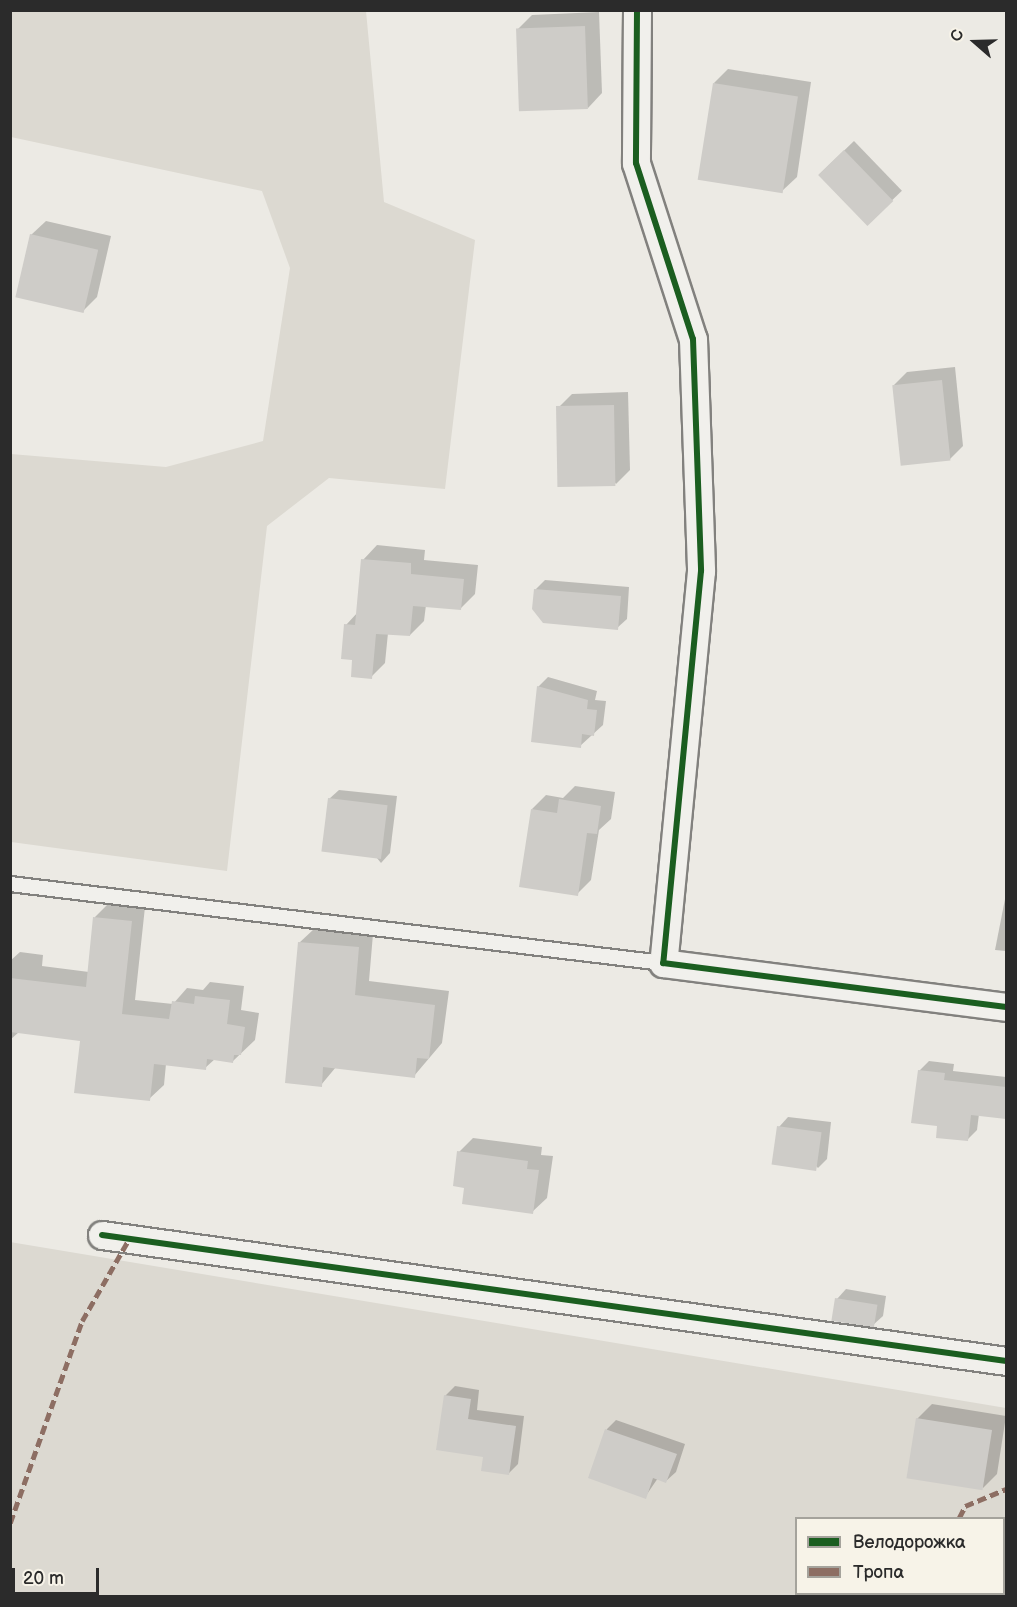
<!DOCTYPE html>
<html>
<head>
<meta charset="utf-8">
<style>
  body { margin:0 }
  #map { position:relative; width:1017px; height:1607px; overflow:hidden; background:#eceae4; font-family:"Balsamiq Sans",sans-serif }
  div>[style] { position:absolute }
  .green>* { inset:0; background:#dcd9d1 }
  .shadow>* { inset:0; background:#0003; transform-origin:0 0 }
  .building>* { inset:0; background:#ceccc8; transform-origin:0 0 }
  .roads { filter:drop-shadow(2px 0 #82817e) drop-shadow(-2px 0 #82817e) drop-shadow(0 2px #82817e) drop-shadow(0 -2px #82817e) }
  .service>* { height:14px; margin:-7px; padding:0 7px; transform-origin:7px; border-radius:7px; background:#f1f0ec }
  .minor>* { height:27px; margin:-13.5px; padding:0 13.5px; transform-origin:13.5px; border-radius:13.5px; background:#f1f0ec }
  .quiet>* { height:4.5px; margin-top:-2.25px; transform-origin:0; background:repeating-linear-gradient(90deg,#8d6e63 0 9px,transparent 0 13.5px) }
  .cycleway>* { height:6px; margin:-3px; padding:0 3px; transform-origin:3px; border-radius:3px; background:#1b5e20 }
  span { translate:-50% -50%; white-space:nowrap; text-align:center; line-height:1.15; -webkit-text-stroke:5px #f7f3e8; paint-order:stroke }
  .frame { position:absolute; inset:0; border:12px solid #2b2b2b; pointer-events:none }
  .legend { position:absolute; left:795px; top:1517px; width:210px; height:78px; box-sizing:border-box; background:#f7f3e8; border:2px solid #a5a39c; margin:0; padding:8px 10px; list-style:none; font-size:18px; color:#2b2b2b }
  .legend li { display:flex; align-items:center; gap:12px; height:30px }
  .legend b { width:30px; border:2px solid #a5a39c }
  .north { position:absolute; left:945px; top:12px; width:60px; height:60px; -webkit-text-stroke:4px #f7f3e8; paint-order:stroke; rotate:290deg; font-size:16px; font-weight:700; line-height:24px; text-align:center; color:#2b2b2b }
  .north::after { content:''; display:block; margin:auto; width:21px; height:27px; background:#2b2b2b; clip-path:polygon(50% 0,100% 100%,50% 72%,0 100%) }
  .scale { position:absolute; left:12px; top:1568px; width:87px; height:27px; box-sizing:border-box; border:3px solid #2b2b2b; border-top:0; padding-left:8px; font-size:18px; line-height:21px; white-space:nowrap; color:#2b2b2b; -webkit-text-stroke:4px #f7f3e8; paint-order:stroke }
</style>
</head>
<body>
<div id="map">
  <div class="green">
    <i style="clip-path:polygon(11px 10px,366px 11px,384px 202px,475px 240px,445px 489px,329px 478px,267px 526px,227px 871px,11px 842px,11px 454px,166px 467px,263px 441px,290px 268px,262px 191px,11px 137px)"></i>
    <i style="clip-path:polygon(evenodd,10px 1242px,1006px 1408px,1006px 1596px,11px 1596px,10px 1242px,796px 1518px,1004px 1518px,1004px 1594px,796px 1594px,796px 1518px)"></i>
  </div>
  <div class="shadow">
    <i style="clip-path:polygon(599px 12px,602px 93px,588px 108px,518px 29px,532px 15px)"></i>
    <i style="clip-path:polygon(728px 69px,811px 82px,797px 177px,782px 191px,714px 83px)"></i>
    <i style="left:854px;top:141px;width:69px;height:48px;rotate:46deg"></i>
    <i style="clip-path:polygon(46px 221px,111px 236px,97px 297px,82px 312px,31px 235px)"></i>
    <i style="clip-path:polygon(955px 367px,963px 446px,949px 460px,893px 386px,907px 372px)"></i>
    <i style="clip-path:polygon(628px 392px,630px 470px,616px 484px,558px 408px,572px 394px)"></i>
    <i style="clip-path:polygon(377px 545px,425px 550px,424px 560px,478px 565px,475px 594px,461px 608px,426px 605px,424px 621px,410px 635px,388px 633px,385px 663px,371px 677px,354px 659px,346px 625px,358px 612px,363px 560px)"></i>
    <i style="clip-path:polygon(545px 580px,629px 587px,627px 619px,617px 628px,535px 590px)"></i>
    <i style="clip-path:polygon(548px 677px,597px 691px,595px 700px,606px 701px,603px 725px,580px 746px,538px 687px)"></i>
    <i style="clip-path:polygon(575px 786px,615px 792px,611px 819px,599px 830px,591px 880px,577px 894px,532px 809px,546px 795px,563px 798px)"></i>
    <i style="clip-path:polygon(339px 790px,397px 796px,390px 853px,381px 863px,329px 799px)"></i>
    <i style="clip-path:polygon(1006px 894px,1006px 951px,995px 950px)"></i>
    <i style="clip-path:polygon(109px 903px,145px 907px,135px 1000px,173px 1004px,187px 988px,203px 990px,210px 982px,244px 986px,241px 1010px,259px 1013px,255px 1040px,233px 1061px,215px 1059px,205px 1068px,166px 1064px,164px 1085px,149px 1099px,81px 1040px,19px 1032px,10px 1040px,10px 961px,20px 952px,43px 955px,42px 966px,89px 972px,95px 917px)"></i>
    <i style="clip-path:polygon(314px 929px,373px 934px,369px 981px,449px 991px,442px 1043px,414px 1076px,336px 1067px,321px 1085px,299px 943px)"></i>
    <i style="clip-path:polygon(929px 1061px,954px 1064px,953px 1071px,1006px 1077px,1006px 1117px,979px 1114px,977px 1130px,967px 1140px,939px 1124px,919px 1071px)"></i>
    <i style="clip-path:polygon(788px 1117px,831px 1122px,827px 1159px,818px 1168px,779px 1127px)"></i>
    <i style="clip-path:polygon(473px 1138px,542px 1147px,541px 1155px,553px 1156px,547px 1198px,532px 1212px,459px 1152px)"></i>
    <i style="clip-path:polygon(846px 1289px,886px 1296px,883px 1316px,873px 1325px,837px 1299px)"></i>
    <i style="clip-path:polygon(455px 1386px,479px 1390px,477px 1410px,524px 1416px,518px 1464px,508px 1474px,484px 1455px,445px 1396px)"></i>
    <i style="clip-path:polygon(932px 1404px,1006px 1416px,997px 1474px,983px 1488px,917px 1419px)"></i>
    <i style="clip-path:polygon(616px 1420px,685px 1444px,676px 1472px,666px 1481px,658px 1478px,645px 1497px,590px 1477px,607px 1429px)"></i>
  </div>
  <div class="building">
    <i style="left:585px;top:26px;width:83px;height:69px;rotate:88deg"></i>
    <i style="left:713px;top:83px;width:86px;height:98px;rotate:9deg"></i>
    <i style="left:844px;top:150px;width:71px;height:36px;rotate:46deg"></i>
    <i style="left:30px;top:234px;width:70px;height:65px;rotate:13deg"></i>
    <i style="left:942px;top:380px;width:81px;height:50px;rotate:84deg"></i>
    <i style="left:614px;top:405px;width:81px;height:58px;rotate:89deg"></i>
    <i style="clip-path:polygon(361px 559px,411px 563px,411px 574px,464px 579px,461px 610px,413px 606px,410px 636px,376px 634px,372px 679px,351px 677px,352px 660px,341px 659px,344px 624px,355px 625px)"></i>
    <i style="clip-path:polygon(534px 589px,621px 596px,618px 630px,543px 623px,532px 609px)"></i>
    <i style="clip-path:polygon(537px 686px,588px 700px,587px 709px,597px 710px,594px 736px,582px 734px,581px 748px,531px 742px)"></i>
    <i style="left:328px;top:798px;width:60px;height:54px;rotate:7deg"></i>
    <i style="clip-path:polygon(559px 799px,601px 806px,597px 834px,587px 833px,578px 896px,519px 887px,531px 809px,557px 813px)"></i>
    <i style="clip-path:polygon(93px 917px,132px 921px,122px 1014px,169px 1019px,172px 1001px,194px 1004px,195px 996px,230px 1000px,227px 1024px,245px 1027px,241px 1055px,234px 1055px,233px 1063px,207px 1059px,206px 1070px,154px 1064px,150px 1101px,74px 1093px,80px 1041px,10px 1032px,10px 978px,86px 987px)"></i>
    <i style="clip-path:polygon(298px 942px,359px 947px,355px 995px,435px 1005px,429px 1059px,417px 1058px,415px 1078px,323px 1067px,322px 1087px,285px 1083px)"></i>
    <i style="clip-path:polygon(918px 1070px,945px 1073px,944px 1080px,1006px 1087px,1006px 1119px,971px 1115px,968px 1141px,936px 1138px,937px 1126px,911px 1123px)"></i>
    <i style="left:777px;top:1126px;width:45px;height:39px;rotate:8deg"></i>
    <i style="clip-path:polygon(457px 1151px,528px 1161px,527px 1169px,539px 1170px,533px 1214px,462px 1204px,464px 1188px,453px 1186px)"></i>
    <i style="left:835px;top:1298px;width:43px;height:23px;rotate:9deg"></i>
    <i style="clip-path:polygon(444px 1395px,471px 1399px,468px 1419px,516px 1426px,509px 1475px,481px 1471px,483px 1457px,436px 1450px)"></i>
    <i style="left:916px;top:1418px;width:77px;height:61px;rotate:9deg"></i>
    <i style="clip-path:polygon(605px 1429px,677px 1454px,666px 1483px,653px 1478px,646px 1499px,588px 1478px)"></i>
  </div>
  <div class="roads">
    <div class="service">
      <i style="left:10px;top:884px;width:658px;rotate:6.9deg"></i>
    </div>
    <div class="minor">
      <i style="left:637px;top:10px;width:153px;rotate:90.4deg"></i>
      <i style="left:636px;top:163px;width:185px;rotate:72.1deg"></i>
      <i style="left:693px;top:339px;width:232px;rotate:88deg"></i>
      <i style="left:701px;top:571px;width:394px;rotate:95.5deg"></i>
      <i style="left:663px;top:963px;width:346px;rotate:7.3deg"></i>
      <i style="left:102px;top:1235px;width:913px;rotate:7.93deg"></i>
    </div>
  </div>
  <div class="quiet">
    <i style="left:959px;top:1518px;width:13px;rotate:-63deg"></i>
    <i style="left:965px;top:1506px;width:44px;rotate:-22.5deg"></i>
    <i style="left:10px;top:1523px;width:214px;rotate:-70.4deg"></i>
    <i style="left:82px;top:1321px;width:95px;rotate:-60.2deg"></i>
    <i style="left:923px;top:1596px;width:2px;rotate:-63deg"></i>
  </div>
  <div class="cycleway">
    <i style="left:637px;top:10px;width:153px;rotate:90.4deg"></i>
    <i style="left:636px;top:163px;width:185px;rotate:72.1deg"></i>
    <i style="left:693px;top:339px;width:232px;rotate:88deg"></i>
    <i style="left:701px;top:571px;width:394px;rotate:95.5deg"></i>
    <i style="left:663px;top:963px;width:346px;rotate:7.3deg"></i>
    <i style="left:102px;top:1235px;width:913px;rotate:7.93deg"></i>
  </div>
  <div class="frame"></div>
  <ul class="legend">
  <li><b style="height:8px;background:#1b5e20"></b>Велодорожка</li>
  <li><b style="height:8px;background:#8d6e63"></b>Тропа</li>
  </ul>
  <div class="north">С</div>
  <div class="scale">20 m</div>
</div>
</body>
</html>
